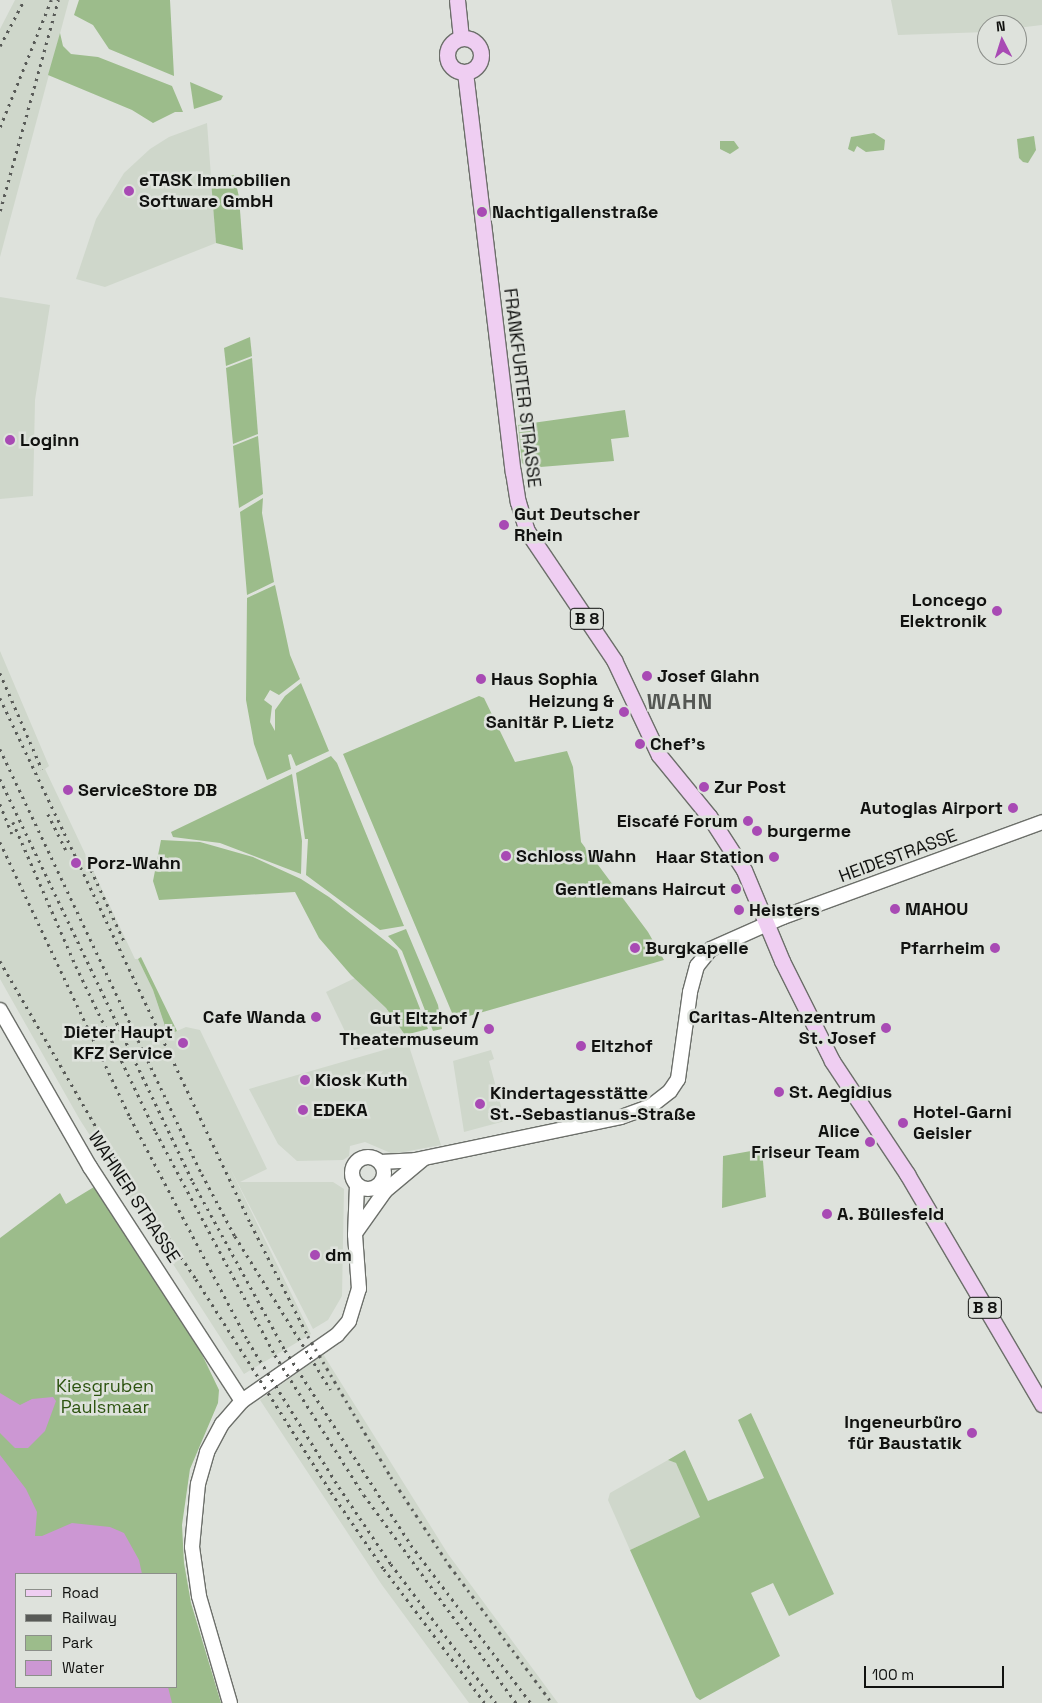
<!DOCTYPE html>
<html>
<head>
<meta charset="utf-8">
<style>
  body { margin:0 }
  #map { position:relative; width:1042px; height:1703px; overflow:hidden; background:#dee2dc; font-family:"Space Grotesk",sans-serif }
  div>[style] { position:absolute }
  .built>* { inset:0; background:#cfd7cb }
  .green>* { inset:0; background:#9cbc8b }
  .water>* { inset:0; background:#cc97d3 }
  .roads { filter:drop-shadow(1px 0 #6c6f6a) drop-shadow(-1px 0 #6c6f6a) drop-shadow(0 1px #6c6f6a) drop-shadow(0 -1px #6c6f6a) }
  .secondary>* { height:14px; margin:-7px; padding:0 7px; transform-origin:7px; border-radius:7px; background:#fff }
  .secondary>.ring { margin:-7px; padding:0; box-sizing:content-box; background:none; border:14px solid #fff; border-radius:50% }
  .primary>* { height:15px; margin:-7.5px; padding:0 7.5px; transform-origin:7.5px; border-radius:7.5px; background:#efcef2 }
  .primary>.ring { margin:-7.5px; padding:0; box-sizing:content-box; background:none; border:15px solid #efcef2; border-radius:50% }
  .rail>* { height:2.5px; margin-top:-1.25px; transform-origin:0; background:repeating-linear-gradient(90deg,#585a57 0 2.5px,transparent 0 7.5px) }
  .dots>* { width:14px; height:14px; translate:-50% -50%; box-sizing:border-box; border:2px solid #dee2dc; border-radius:50% }
  span { translate:-50% -50%; white-space:nowrap; text-align:center; line-height:1.15; -webkit-text-stroke:5px #dee2dc; paint-order:stroke }
  .shield-label span { padding:1px 4px; background:#dee2dc; border:1px solid; border-radius:4px; -webkit-text-stroke-width:0 }
  .shield-label { font-size:16px; color:#111210; font-weight:700 }
  .poi-label { font-size:18px; color:#111210; font-weight:700 }
  .left { translate:0 -50%; text-align:left }
  .right { translate:-100% -50%; text-align:right }
  .street-label { font-size:18px; color:#111210 }
  .park-label { font-size:18px; color:#2d5410 }
  .district-label { font-size:22px; color:#545753; font-weight:700; letter-spacing:1px }
  .legend { position:absolute; left:15px; top:1573px; width:162px; height:115px; box-sizing:border-box; background:#dee2dc; border:1px solid #8c8f8a; margin:0; padding:6px 9px; list-style:none; font-size:15px; color:#111210 }
  .legend li { display:flex; align-items:center; gap:10px; height:25px }
  .legend b { width:25px; border:1px solid #8c8f8a }
  .north { position:absolute; left:977px; top:15px; width:50px; height:50px; box-sizing:border-box; background:#dee2dc; border:1px solid #8c8f8a; border-radius:50%; rotate:355deg; font-size:14px; font-weight:700; line-height:20px; text-align:center; color:#111210 }
  .north::after { content:''; display:block; margin:auto; width:18px; height:22px; background:#a84ab4; clip-path:polygon(50% 0,100% 100%,50% 72%,0 100%) }
  .scale { position:absolute; left:864px; top:1666px; width:140px; height:22px; box-sizing:border-box; border:2px solid #111210; border-top:0; padding-left:6px; font-size:15px; line-height:18px; white-space:nowrap; color:#111210; -webkit-text-stroke:4px #dee2dc; paint-order:stroke }
</style>
</head>
<body>
<div id="map">
  <div class="built">
    <i style="clip-path:polygon(15px 0,69px 0,0 257px,0 29px)"></i>
    <i style="clip-path:polygon(891px 0,1042px 0,1042px 25px,1017px 28px,1017px 25px,987px 25px,987px 32px,898px 35px)"></i>
    <i style="clip-path:polygon(207px 123px,216px 243px,105px 287px,76px 279px,96px 219px,124px 173px,150px 149px,169px 137px)"></i>
    <i style="clip-path:polygon(0 297px,50px 305px,35px 400px,33px 496px,0 499px)"></i>
    <i style="clip-path:polygon(0 651px,49px 766px,45px 769px,135px 959px,138px 959px,153px 990px,168px 1035px,186px 1027px,200px 1030px,267px 1169px,240px 1182px,333px 1182px,344px 1189px,342px 1296px,328px 1320px,313px 1329px,230px 1168px,311px 1334px,244px 1374px,80px 1120px,0 979px)"></i>
    <i style="clip-path:polygon(355px 978px,386px 1008px,405px 1035px,354px 1050px,326px 992px)"></i>
    <i style="clip-path:polygon(408px 1043px,441px 1145px,393px 1154px,365px 1142px,350px 1146px,349px 1156px,343px 1160px,297px 1161px,278px 1144px,249px 1089px)"></i>
    <i style="clip-path:polygon(491px 1050px,494px 1059px,489px 1061px,505px 1121px,464px 1132px,453px 1061px)"></i>
    <i style="clip-path:polygon(323px 1354px,448px 1554px,558px 1703px,469px 1703px,382px 1585px,260px 1400px)"></i>
    <i style="clip-path:polygon(668px 1460px,676px 1463px,701px 1517px,630px 1550px,608px 1500px,610px 1493px)"></i>
  </div>
  <div class="green">
    <i style="clip-path:polygon(79px 0,170px 0,174px 76px,109px 49px,93px 25px,74px 15px)"></i>
    <i style="clip-path:polygon(60px 33px,63px 46px,71px 54px,98px 57px,172px 86px,183px 112px,175px 112px,153px 123px,132px 110px,48px 75px)"></i>
    <i style="clip-path:polygon(190px 82px,223px 96px,221px 100px,194px 109px)"></i>
    <i style="clip-path:polygon(874px 133px,885px 140px,884px 150px,866px 152px,857px 146px,854px 152px,848px 149px,851px 137px)"></i>
    <i style="clip-path:polygon(1034px 136px,1036px 150px,1028px 163px,1023px 162px,1019px 158px,1017px 139px)"></i>
    <i style="clip-path:polygon(720px 141px,734px 141px,739px 148px,730px 154px,720px 149px)"></i>
    <i style="clip-path:polygon(234px 175px,239px 197px,243px 250px,216px 243px,211px 180px)"></i>
    <i style="clip-path:polygon(250px 337px,252px 356px,226px 366px,224px 348px)"></i>
    <i style="clip-path:polygon(252px 358px,258px 434px,233px 444px,226px 368px)"></i>
    <i style="clip-path:polygon(625px 410px,629px 437px,611px 439px,614px 461px,528px 468px,522px 463px,518px 425px)"></i>
    <i style="clip-path:polygon(258px 436px,263px 494px,239px 508px,233px 446px)"></i>
    <i style="clip-path:polygon(263px 498px,262px 513px,274px 582px,247px 595px,240px 512px)"></i>
    <i style="clip-path:polygon(275px 585px,290px 655px,300px 679px,279px 695px,270px 690px,264px 700px,272px 706px,270px 722px,275px 731px,275px 710px,285px 696px,301px 683px,329px 751px,296px 766px,291px 754px,288px 755px,291px 769px,267px 780px,254px 744px,246px 700px,247px 598px)"></i>
    <i style="clip-path:polygon(479px 696px,484px 698px,515px 762px,567px 751px,573px 767px,581px 842px,648px 932px,664px 960px,455px 1020px,343px 754px)"></i>
    <i style="clip-path:polygon(331px 756px,337px 763px,404px 926px,380px 930px,306px 875px,308px 839px,305px 839px,296px 773px)"></i>
    <i style="clip-path:polygon(292px 774px,302px 841px,301px 874px,220px 843px,173px 837px,171px 832px)"></i>
    <i style="clip-path:polygon(161px 840px,200px 842px,253px 857px,301px 879px,329px 897px,397px 950px,428px 1029px,405px 1035px,386px 1008px,351px 975px,319px 938px,295px 892px,159px 900px,153px 881px)"></i>
    <i style="clip-path:polygon(406px 929px,438px 1005px,442px 1029px,433px 1031px,402px 951px,388px 936px)"></i>
    <i style="clip-path:polygon(141px 957px,177px 1031px,168px 1035px,153px 990px,138px 959px)"></i>
    <i style="clip-path:polygon(762px 1149px,766px 1197px,722px 1208px,723px 1156px)"></i>
    <i style="clip-path:polygon(evenodd,94px 1187px,197px 1344px,219px 1390px,218px 1403px,190px 1469px,182px 1525px,184px 1563px,191px 1603px,221px 1703px,0 1703px,0 1238px,60px 1193px,66px 1204px,94px 1187px,16px 1574px,176px 1574px,176px 1687px,16px 1687px,16px 1574px)"></i>
    <i style="clip-path:polygon(751px 1413px,834px 1594px,789px 1616px,773px 1583px,751px 1593px,780px 1656px,700px 1700px,696px 1697px,630px 1550px,700px 1517px,676px 1463px,668px 1460px,685px 1450px,708px 1501px,764px 1478px,738px 1420px)"></i>
  </div>
  <div class="water">
    <i style="clip-path:polygon(0 1393px,20px 1405px,32px 1399px,53px 1397px,56px 1401px,45px 1431px,28px 1448px,15px 1448px,0 1433px)"></i>
    <i style="clip-path:polygon(0 1455px,26px 1489px,37px 1512px,35px 1536px,42px 1536px,72px 1523px,110px 1527px,124px 1533px,139px 1560px,142px 1574px,16px 1574px,16px 1687px,168px 1687px,172px 1703px,0 1703px)"></i>
  </div>
  <div class="roads">
    <div class="secondary">
      <i style="left:0;top:1010px;width:181px;rotate:60.2deg"></i>
      <i style="left:90px;top:1167px;width:279px;rotate:57deg"></i>
      <i class="ring" style="left:352px;top:1157px;width:18px;height:18px"></i>
      <i style="left:380px;top:1162px;width:35px;rotate:-3deg"></i>
      <i style="left:415px;top:1160px;width:210px;rotate:-11.8deg"></i>
      <i style="left:621px;top:1117px;width:32px;rotate:-20deg"></i>
      <i style="left:651px;top:1106px;width:24px;rotate:-38deg"></i>
      <i style="left:670px;top:1091px;width:14px;rotate:-56deg"></i>
      <i style="left:678px;top:1079px;width:88px;rotate:-82.1deg"></i>
      <i style="left:690px;top:992px;width:27px;rotate:-75deg"></i>
      <i style="left:697px;top:966px;width:22px;rotate:-51deg"></i>
      <i style="left:711px;top:949px;width:79px;rotate:-24deg"></i>
      <i style="left:783px;top:917px;width:276px;rotate:-20.1deg"></i>
      <i style="left:356px;top:1232px;width:50px;rotate:-54.7deg"></i>
      <i style="left:385px;top:1191px;width:50px;rotate:-40.1deg"></i>
      <i style="left:230px;top:1703px;width:111px;rotate:-106.2deg"></i>
      <i style="left:199px;top:1596px;width:49px;rotate:-98.1deg"></i>
      <i style="left:192px;top:1547px;width:63px;rotate:-84.6deg"></i>
      <i style="left:198px;top:1484px;width:33px;rotate:-74deg"></i>
      <i style="left:207px;top:1452px;width:32px;rotate:-62deg"></i>
      <i style="left:222px;top:1424px;width:30px;rotate:-49deg"></i>
      <i style="left:242px;top:1401px;width:116px;rotate:-34.8deg"></i>
      <i style="left:337px;top:1335px;width:18px;rotate:-49deg"></i>
      <i style="left:349px;top:1321px;width:34px;rotate:-73deg"></i>
      <i style="left:359px;top:1289px;width:54px;rotate:-94.2deg"></i>
      <i style="left:355px;top:1235px;width:50px;rotate:-87.7deg"></i>
    </div>
    <div class="primary">
      <i style="left:457px;top:0;width:38px;rotate:84deg"></i>
      <i class="ring" style="left:447px;top:38px;width:19px;height:19px"></i>
      <i style="left:465px;top:72px;width:403px;rotate:83.2deg"></i>
      <i style="left:513px;top:472px;width:30px;rotate:81deg"></i>
      <i style="left:518px;top:502px;width:30px;rotate:73deg"></i>
      <i style="left:527px;top:531px;width:156px;rotate:56deg"></i>
      <i style="left:614px;top:660px;width:105px;rotate:64.7deg"></i>
      <i style="left:659px;top:755px;width:79px;rotate:50.7deg"></i>
      <i style="left:709px;top:816px;width:64px;rotate:57.1deg"></i>
      <i style="left:744px;top:870px;width:99px;rotate:67.3deg"></i>
      <i style="left:782px;top:961px;width:112px;rotate:63.4deg"></i>
      <i style="left:832px;top:1061px;width:136px;rotate:56.4deg"></i>
      <i style="left:907px;top:1174px;width:267px;rotate:59.6deg"></i>
    </div>
  </div>
  <div class="rail">
    <i style="left:0;top:46px;width:52px;rotate:-62.4deg"></i>
    <i style="left:0;top:127px;width:137px;rotate:-68.1deg"></i>
    <i style="left:0;top:211px;width:219px;rotate:-74.6deg"></i>
    <i style="left:0;top:673px;width:105px;rotate:66.4deg"></i>
    <i style="left:0;top:698px;width:583px;rotate:64.49deg"></i>
    <i style="left:251px;top:1224px;width:126px;rotate:63deg"></i>
    <i style="left:308px;top:1336px;width:164px;rotate:59.5deg"></i>
    <i style="left:391px;top:1477px;width:107px;rotate:56.5deg"></i>
    <i style="left:450px;top:1566px;width:171px;rotate:53.3deg"></i>
    <i style="left:0;top:749px;width:471px;rotate:64.6deg"></i>
    <i style="left:202px;top:1174px;width:70px;rotate:62deg"></i>
    <i style="left:235px;top:1236px;width:181px;rotate:58.1deg"></i>
    <i style="left:0;top:779px;width:447px;rotate:64.4deg"></i>
    <i style="left:193px;top:1182px;width:192px;rotate:61.3deg"></i>
    <i style="left:285px;top:1350px;width:232px;rotate:57.1deg"></i>
    <i style="left:411px;top:1545px;width:198px;rotate:52.8deg"></i>
    <i style="left:0;top:804px;width:32px;rotate:68deg"></i>
    <i style="left:48px;top:814px;width:40px;rotate:63.4deg"></i>
    <i style="left:13px;top:822px;width:157px;rotate:66.4deg"></i>
    <i style="left:76px;top:966px;width:184px;rotate:64.3deg"></i>
    <i style="left:156px;top:1132px;width:253px;rotate:61.9deg"></i>
    <i style="left:275px;top:1355px;width:166px;rotate:57.6deg"></i>
    <i style="left:364px;top:1495px;width:258px;rotate:53.8deg"></i>
    <i style="left:0;top:842px;width:304px;rotate:64.7deg"></i>
    <i style="left:130px;top:1117px;width:253px;rotate:62.2deg"></i>
    <i style="left:248px;top:1341px;width:172px;rotate:58.1deg"></i>
    <i style="left:339px;top:1487px;width:93px;rotate:56deg"></i>
    <i style="left:391px;top:1564px;width:174px;rotate:52.9deg"></i>
    <i style="left:88px;top:863px;width:88px;rotate:65.2deg"></i>
    <i style="left:0;top:961px;width:220px;rotate:59.9deg"></i>
    <i style="left:110px;top:1151px;width:154px;rotate:56.1deg"></i>
    <i style="left:196px;top:1279px;width:252px;rotate:57.6deg"></i>
    <i style="left:331px;top:1492px;width:93px;rotate:55.5deg"></i>
    <i style="left:384px;top:1569px;width:168px;rotate:53deg"></i>
  </div>
  <div class="dots">
    <i style="left:129px;top:191px;background:#a84ab4"></i>
    <i style="left:482px;top:212px;background:#a84ab4"></i>
    <i style="left:10px;top:440px;background:#a84ab4"></i>
    <i style="left:504px;top:525px;background:#a84ab4"></i>
    <i style="left:997px;top:611px;background:#a84ab4"></i>
    <i style="left:647px;top:676px;background:#a84ab4"></i>
    <i style="left:481px;top:679px;background:#a84ab4"></i>
    <i style="left:624px;top:712px;background:#a84ab4"></i>
    <i style="left:640px;top:744px;background:#a84ab4"></i>
    <i style="left:704px;top:787px;background:#a84ab4"></i>
    <i style="left:68px;top:790px;background:#a84ab4"></i>
    <i style="left:1013px;top:808px;background:#a84ab4"></i>
    <i style="left:748px;top:821px;background:#a84ab4"></i>
    <i style="left:757px;top:831px;background:#a84ab4"></i>
    <i style="left:506px;top:856px;background:#a84ab4"></i>
    <i style="left:774px;top:857px;background:#a84ab4"></i>
    <i style="left:76px;top:863px;background:#a84ab4"></i>
    <i style="left:736px;top:889px;background:#a84ab4"></i>
    <i style="left:895px;top:909px;background:#a84ab4"></i>
    <i style="left:739px;top:910px;background:#a84ab4"></i>
    <i style="left:635px;top:948px;background:#a84ab4"></i>
    <i style="left:995px;top:948px;background:#a84ab4"></i>
    <i style="left:316px;top:1017px;background:#a84ab4"></i>
    <i style="left:886px;top:1028px;background:#a84ab4"></i>
    <i style="left:489px;top:1029px;background:#a84ab4"></i>
    <i style="left:183px;top:1043px;background:#a84ab4"></i>
    <i style="left:581px;top:1046px;background:#a84ab4"></i>
    <i style="left:305px;top:1080px;background:#a84ab4"></i>
    <i style="left:779px;top:1092px;background:#a84ab4"></i>
    <i style="left:480px;top:1104px;background:#a84ab4"></i>
    <i style="left:303px;top:1110px;background:#a84ab4"></i>
    <i style="left:903px;top:1123px;background:#a84ab4"></i>
    <i style="left:870px;top:1142px;background:#a84ab4"></i>
    <i style="left:827px;top:1214px;background:#a84ab4"></i>
    <i style="left:315px;top:1255px;background:#a84ab4"></i>
    <i style="left:972px;top:1433px;background:#a84ab4"></i>
  </div>
  <div class="shield-label">
    <span style="left:587px;top:619px">B 8</span>
    <span style="left:985px;top:1308px">B 8</span>
  </div>
  <div class="poi-label">
    <span class="left" style="left:139px;top:191px">eTASK Immobilien<br>Software GmbH</span>
    <span class="left" style="left:492px;top:212px">Nachtigallenstraße</span>
    <span class="left" style="left:20px;top:440px">Loginn</span>
    <span class="left" style="left:514px;top:525px">Gut Deutscher<br>Rhein</span>
    <span class="right" style="left:987px;top:611px">Loncego<br>Elektronik</span>
    <span class="left" style="left:657px;top:676px">Josef Glahn</span>
    <span class="left" style="left:491px;top:679px">Haus Sophia</span>
    <span class="right" style="left:614px;top:712px">Heizung &amp;<br>Sanitär P. Lietz</span>
    <span class="left" style="left:650px;top:744px">Chef's</span>
    <span class="left" style="left:714px;top:787px">Zur Post</span>
    <span class="left" style="left:78px;top:790px">ServiceStore DB</span>
    <span class="right" style="left:1003px;top:808px">Autoglas Airport</span>
    <span class="right" style="left:738px;top:821px">Eiscafé Forum</span>
    <span class="left" style="left:767px;top:831px">burgerme</span>
    <span class="left" style="left:516px;top:856px">Schloss Wahn</span>
    <span class="right" style="left:764px;top:857px">Haar Station</span>
    <span class="left" style="left:87px;top:863px">Porz-Wahn</span>
    <span class="right" style="left:726px;top:889px">Gentlemans Haircut</span>
    <span class="left" style="left:905px;top:909px">MAHOU</span>
    <span class="left" style="left:749px;top:910px">Heisters</span>
    <span class="left" style="left:645px;top:948px">Burgkapelle</span>
    <span class="right" style="left:985px;top:948px">Pfarrheim</span>
    <span class="right" style="left:306px;top:1017px">Cafe Wanda</span>
    <span class="right" style="left:876px;top:1028px">Caritas-Altenzentrum<br>St. Josef</span>
    <span class="right" style="left:479px;top:1029px">Gut Eltzhof /<br>Theatermuseum</span>
    <span class="right" style="left:173px;top:1043px">Dieter Haupt<br>KFZ Service</span>
    <span class="left" style="left:591px;top:1046px">Eltzhof</span>
    <span class="left" style="left:315px;top:1080px">Kiosk Kuth</span>
    <span class="left" style="left:789px;top:1092px">St. Aegidius</span>
    <span class="left" style="left:490px;top:1104px">Kindertagesstätte<br>St.-Sebastianus-Straße</span>
    <span class="left" style="left:313px;top:1110px">EDEKA</span>
    <span class="left" style="left:913px;top:1123px">Hotel-Garni<br>Geisler</span>
    <span class="right" style="left:860px;top:1142px">Alice<br>Friseur Team</span>
    <span class="left" style="left:837px;top:1214px">A. Büllesfeld</span>
    <span class="left" style="left:325px;top:1255px">dm</span>
    <span class="right" style="left:962px;top:1433px">Ingeneurbüro<br>für Baustatik</span>
  </div>
  <div class="street-label">
    <span style="left:522px;top:388px;rotate:83deg">FRANKFURTER STRASSE</span>
    <span style="left:898px;top:856px;rotate:-20deg">HEIDESTRASSE</span>
    <span style="left:134px;top:1197px;rotate:57deg">WAHNER STRASSE</span>
  </div>
  <div class="park-label">
    <span style="left:105px;top:1397px">Kiesgruben<br>Paulsmaar</span>
  </div>
  <div class="district-label">
    <span style="left:680px;top:702px">WAHN</span>
  </div>
  <ul class="legend">
  <li><b style="height:6px;background:#efcef2"></b>Road</li>
  <li><b style="height:6px;background:#585a57"></b>Railway</li>
  <li><b style="height:14px;background:#9cbc8b"></b>Park</li>
  <li><b style="height:14px;background:#cc97d3"></b>Water</li>
  </ul>
  <div class="north">N</div>
  <div class="scale">100 m</div>
</div>
</body>
</html>
